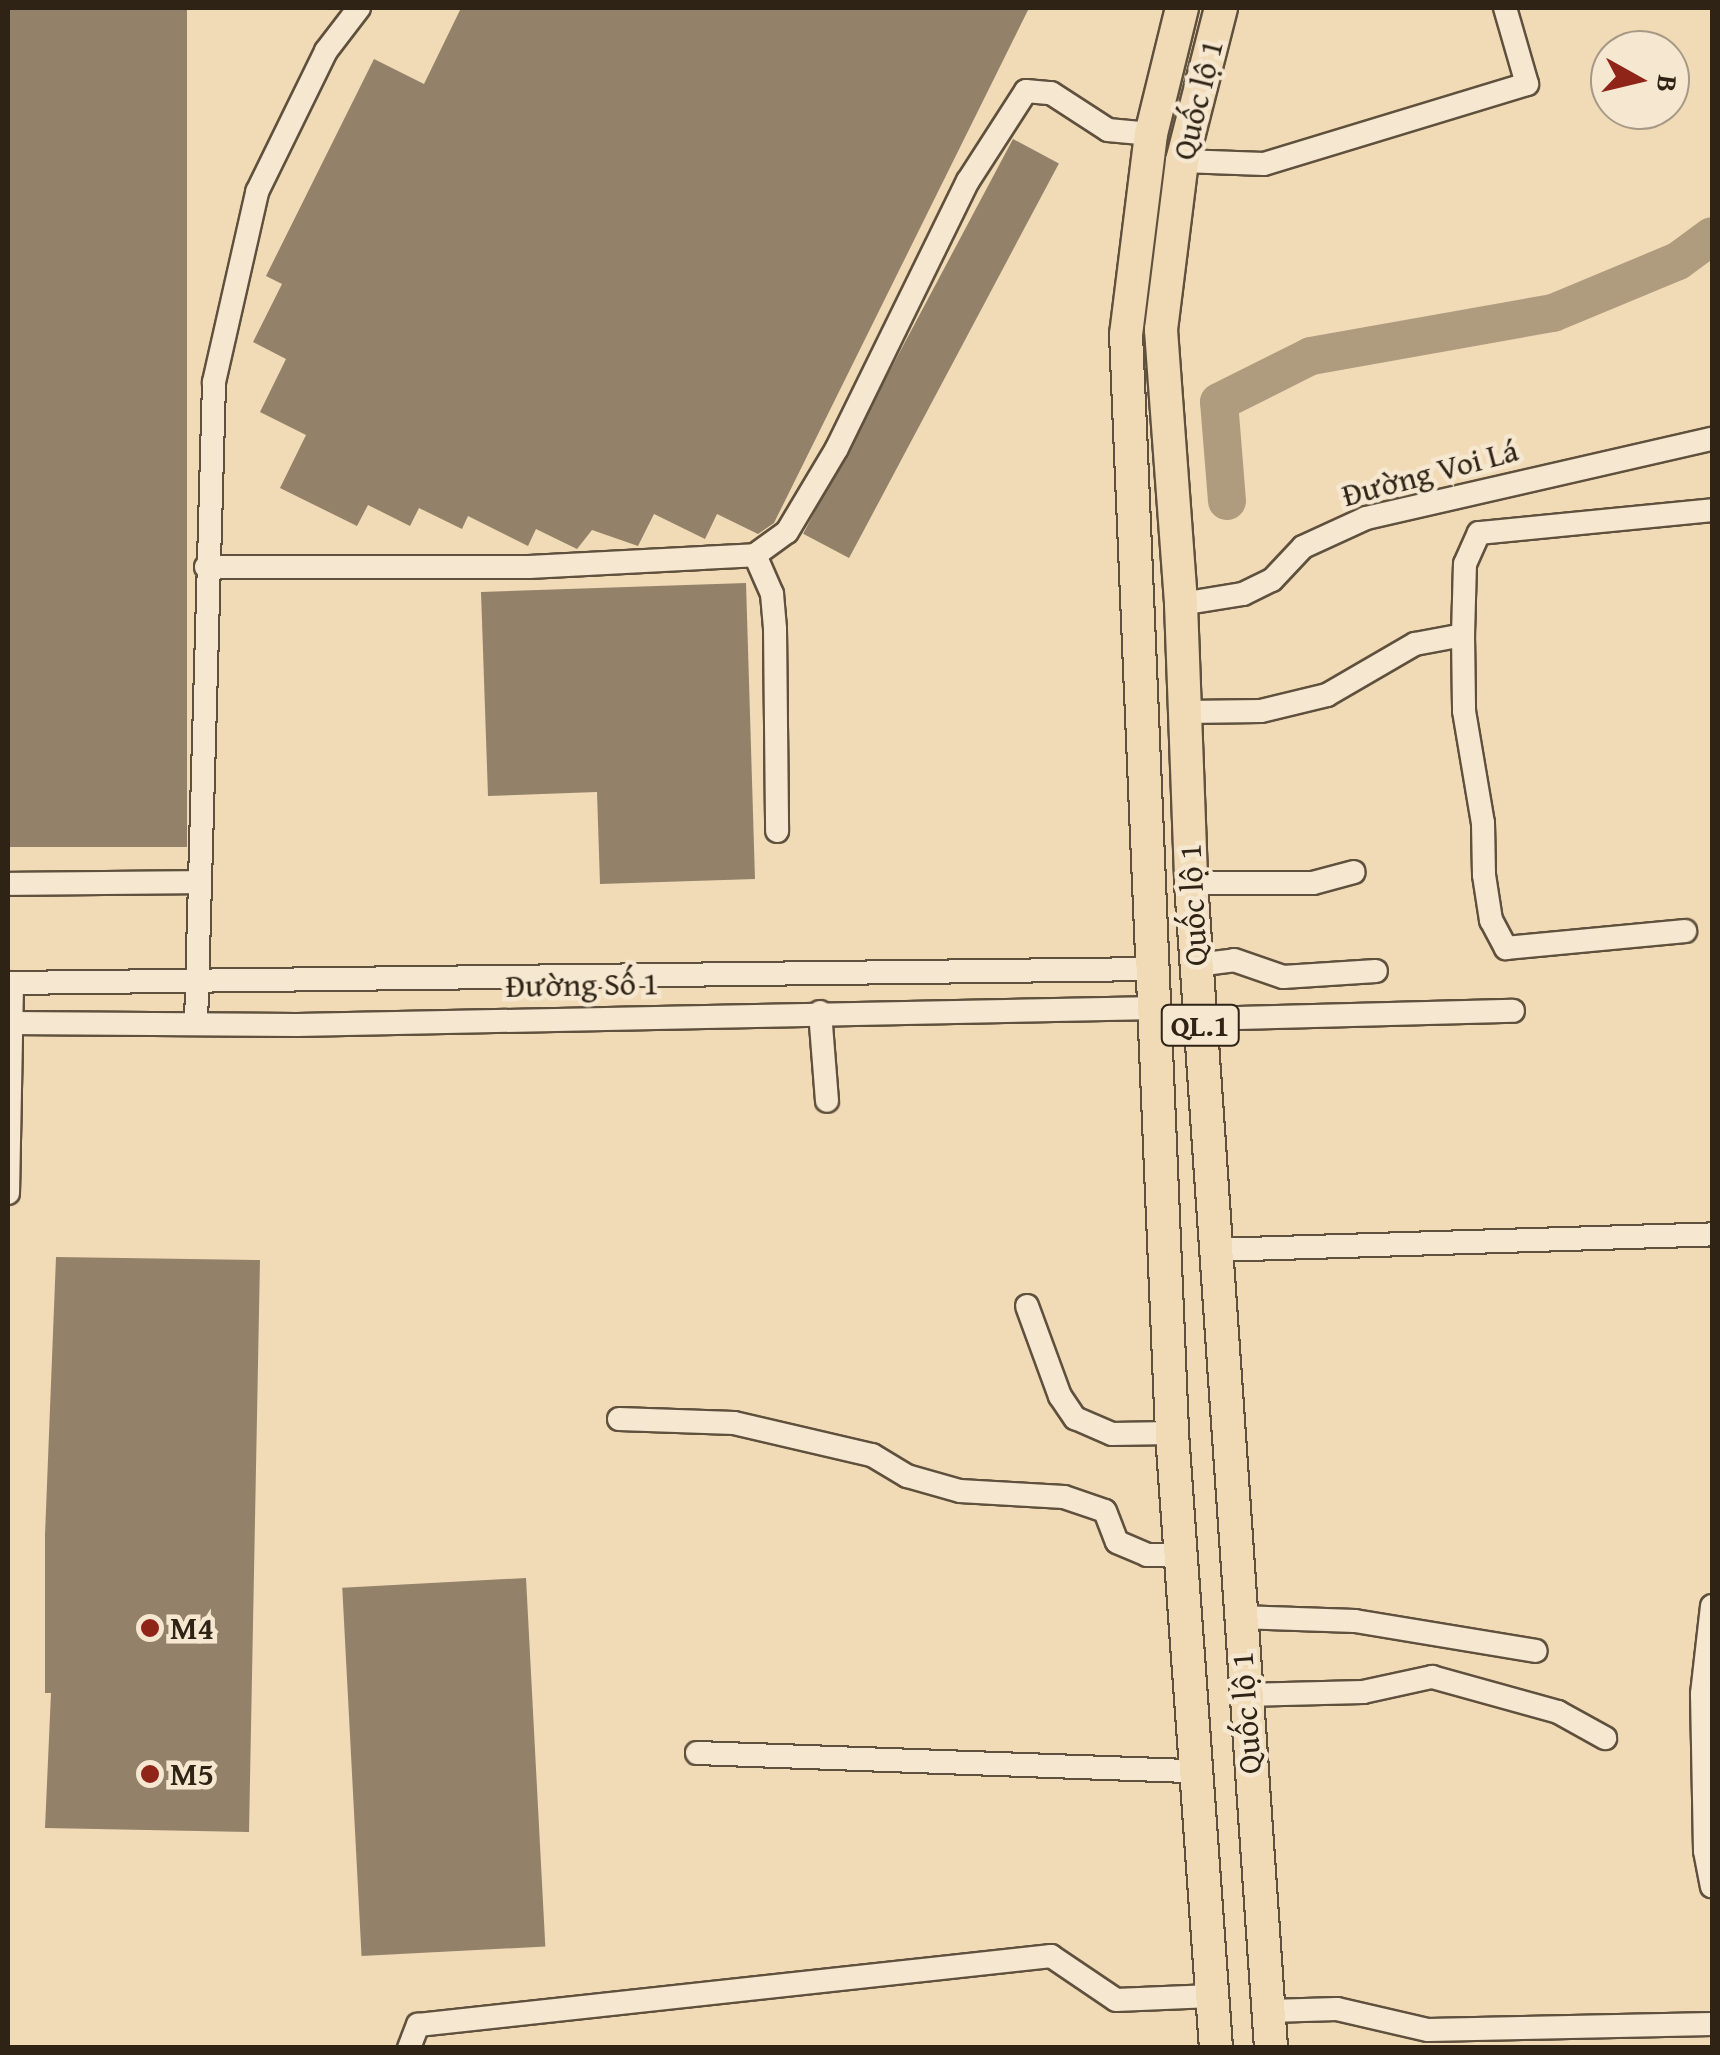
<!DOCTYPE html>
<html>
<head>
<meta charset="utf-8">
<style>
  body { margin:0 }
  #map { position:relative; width:1720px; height:2055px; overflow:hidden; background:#f1dab6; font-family:"Gentium Book Plus",serif }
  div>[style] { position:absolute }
  .river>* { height:38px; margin:-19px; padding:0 19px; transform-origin:19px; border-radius:19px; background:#af9c7f }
  .building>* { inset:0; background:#938269; transform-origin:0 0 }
  .roads { filter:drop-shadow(2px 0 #5f513d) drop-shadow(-2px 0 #5f513d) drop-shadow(0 2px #5f513d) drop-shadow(0 -2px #5f513d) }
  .minor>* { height:22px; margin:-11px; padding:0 11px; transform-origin:11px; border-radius:11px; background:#f6e7d0 }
  .highway>* { height:32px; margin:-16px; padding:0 16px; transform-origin:16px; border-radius:16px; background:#f1dab6 }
  .dots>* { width:28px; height:28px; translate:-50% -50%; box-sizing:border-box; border:5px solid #f6e7d0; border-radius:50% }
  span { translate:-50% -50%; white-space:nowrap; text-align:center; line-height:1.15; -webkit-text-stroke:9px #f6e7d0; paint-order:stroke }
  .shield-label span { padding:2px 8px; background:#f6e7d0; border:2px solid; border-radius:8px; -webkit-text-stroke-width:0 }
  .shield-label { font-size:30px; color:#2e2315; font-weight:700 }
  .street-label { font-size:32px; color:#2e2315 }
  .poi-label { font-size:32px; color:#2e2315; font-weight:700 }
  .left { translate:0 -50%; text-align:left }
  .frame { position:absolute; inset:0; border:10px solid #2e2315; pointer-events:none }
  .north { position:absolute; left:1590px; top:30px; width:100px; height:100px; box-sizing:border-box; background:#f6e7d0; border:2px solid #a69985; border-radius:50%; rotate:98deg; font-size:28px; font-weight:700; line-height:40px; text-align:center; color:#2e2315 }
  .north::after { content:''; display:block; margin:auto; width:35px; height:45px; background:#8f2418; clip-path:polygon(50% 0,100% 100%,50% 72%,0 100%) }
</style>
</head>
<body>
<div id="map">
  <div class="river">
    <i style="left:1227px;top:501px;width:99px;rotate:-94.6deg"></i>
    <i style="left:1219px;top:402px;width:103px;rotate:-26.6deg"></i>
    <i style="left:1311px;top:356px;width:246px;rotate:-10.1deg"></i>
    <i style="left:1553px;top:313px;width:135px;rotate:-22.6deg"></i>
    <i style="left:1678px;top:261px;width:42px;rotate:-36.3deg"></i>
  </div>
  <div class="building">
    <i style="left:8px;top:8px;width:179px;height:839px"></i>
    <i style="clip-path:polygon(461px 8px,1029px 8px,774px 523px,758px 534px,717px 514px,705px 539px,654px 514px,638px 546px,592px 530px,577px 549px,536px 529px,528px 546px,468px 516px,462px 529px,419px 508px,410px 526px,368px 505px,357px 526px,280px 488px,306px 435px,260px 412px,286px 359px,253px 342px,282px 284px,266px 276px,374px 59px,424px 84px)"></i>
    <i style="left:1013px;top:139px;width:52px;height:447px;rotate:28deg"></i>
    <i style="clip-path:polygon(746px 583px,755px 879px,600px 884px,597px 792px,488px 796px,481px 592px)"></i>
    <i style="clip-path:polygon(56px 1257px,260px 1260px,249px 1832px,45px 1828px,51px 1693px,45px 1693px,45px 1535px)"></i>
    <i style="left:526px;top:1578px;width:369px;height:184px;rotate:87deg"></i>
  </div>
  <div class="roads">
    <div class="minor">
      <i style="left:1182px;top:161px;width:82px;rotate:2.1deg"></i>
      <i style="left:1264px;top:164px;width:275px;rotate:-16.9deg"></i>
      <i style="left:1527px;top:84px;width:79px;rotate:-106.1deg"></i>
      <i style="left:755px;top:555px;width:43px;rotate:66.4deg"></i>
      <i style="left:772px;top:594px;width:35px;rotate:85deg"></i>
      <i style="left:775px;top:629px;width:202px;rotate:89.4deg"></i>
      <i style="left:206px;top:567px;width:323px"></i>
      <i style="left:529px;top:567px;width:226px;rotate:-3deg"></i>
      <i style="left:755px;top:555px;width:39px;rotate:-36deg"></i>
      <i style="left:787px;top:532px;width:98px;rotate:-59.2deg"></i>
      <i style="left:837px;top:448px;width:297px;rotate:-63.9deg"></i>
      <i style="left:968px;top:181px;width:107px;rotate:-57.2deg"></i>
      <i style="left:1026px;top:91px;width:25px;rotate:5deg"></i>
      <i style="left:1051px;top:93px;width:68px;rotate:33deg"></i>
      <i style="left:1108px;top:130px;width:43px;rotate:5.3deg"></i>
      <i style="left:1181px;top:604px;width:63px;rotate:-9.2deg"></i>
      <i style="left:1243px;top:594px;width:32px;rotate:-26deg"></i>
      <i style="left:1272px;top:580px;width:45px;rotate:-46.8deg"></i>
      <i style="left:1303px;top:547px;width:69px;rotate:-24.7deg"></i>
      <i style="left:1366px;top:518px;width:355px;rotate:-12.9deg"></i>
      <i style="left:1463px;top:635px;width:76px;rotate:89.2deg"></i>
      <i style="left:1464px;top:711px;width:114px;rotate:80.4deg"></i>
      <i style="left:1483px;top:823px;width:52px;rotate:88.9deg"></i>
      <i style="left:1484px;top:875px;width:46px;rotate:81.2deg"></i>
      <i style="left:1491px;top:920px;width:32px;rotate:62deg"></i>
      <i style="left:1506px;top:948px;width:180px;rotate:-5.4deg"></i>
      <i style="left:1185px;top:712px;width:76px;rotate:-0.8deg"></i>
      <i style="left:1261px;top:711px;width:68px;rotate:-13.6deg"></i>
      <i style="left:1327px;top:695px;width:102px;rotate:-30.1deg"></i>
      <i style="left:1415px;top:644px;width:49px;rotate:-10.6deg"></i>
      <i style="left:1463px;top:635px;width:71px;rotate:-88.4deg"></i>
      <i style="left:1465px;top:564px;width:34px;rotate:-66deg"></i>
      <i style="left:1479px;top:533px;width:234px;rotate:-5.6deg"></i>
      <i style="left:1191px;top:883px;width:122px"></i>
      <i style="left:1313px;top:883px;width:42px;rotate:-15deg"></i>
      <i style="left:8px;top:884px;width:191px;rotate:-0.6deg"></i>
      <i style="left:1196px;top:965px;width:38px;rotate:-7deg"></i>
      <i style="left:1234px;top:960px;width:52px;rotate:19.1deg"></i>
      <i style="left:1283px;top:977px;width:93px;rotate:-3.7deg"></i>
      <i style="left:8px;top:983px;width:1147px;rotate:-0.7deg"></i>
      <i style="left:820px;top:1012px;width:89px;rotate:85.5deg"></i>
      <i style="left:1200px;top:1019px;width:313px;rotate:-1.5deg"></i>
      <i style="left:8px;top:1023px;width:289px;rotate:0.4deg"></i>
      <i style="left:297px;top:1025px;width:861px;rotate:-1.13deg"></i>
      <i style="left:196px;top:1024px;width:642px;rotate:-88.39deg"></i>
      <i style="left:214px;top:382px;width:195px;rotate:-77.2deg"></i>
      <i style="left:257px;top:192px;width:157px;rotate:-63.9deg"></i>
      <i style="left:326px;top:51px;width:54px;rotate:-52.5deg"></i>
      <i style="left:8px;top:1193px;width:210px;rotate:-88.9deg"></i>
      <i style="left:1215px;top:1250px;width:497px;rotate:-1.8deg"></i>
      <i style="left:1027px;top:1306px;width:96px;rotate:69.9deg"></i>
      <i style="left:1060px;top:1396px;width:27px;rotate:56deg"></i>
      <i style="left:1075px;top:1418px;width:40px;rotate:23.4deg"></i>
      <i style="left:1112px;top:1434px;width:60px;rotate:-1deg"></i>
      <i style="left:619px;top:1419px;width:115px;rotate:2deg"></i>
      <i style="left:734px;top:1423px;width:142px;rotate:13.1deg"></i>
      <i style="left:872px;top:1455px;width:41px;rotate:31deg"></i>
      <i style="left:907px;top:1476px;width:55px;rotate:15.8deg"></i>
      <i style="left:960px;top:1491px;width:104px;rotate:3.3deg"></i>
      <i style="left:1064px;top:1497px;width:43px;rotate:18.9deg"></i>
      <i style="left:1105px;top:1511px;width:33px;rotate:69deg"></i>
      <i style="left:1117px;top:1542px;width:33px;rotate:23deg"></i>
      <i style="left:1147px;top:1555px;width:34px"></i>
      <i style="left:1712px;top:1606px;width:89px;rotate:96.5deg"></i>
      <i style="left:1702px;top:1694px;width:157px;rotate:88.9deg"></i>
      <i style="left:1705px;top:1851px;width:36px;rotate:79deg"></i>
      <i style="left:1239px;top:1617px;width:116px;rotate:2deg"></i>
      <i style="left:1355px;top:1621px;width:183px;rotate:9.4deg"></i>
      <i style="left:1244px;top:1695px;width:119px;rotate:-1.4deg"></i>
      <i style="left:1363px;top:1692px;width:71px;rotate:-12.3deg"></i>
      <i style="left:1432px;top:1677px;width:131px;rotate:15.5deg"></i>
      <i style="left:1558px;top:1712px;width:54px;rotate:29deg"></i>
      <i style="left:697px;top:1753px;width:499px;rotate:2.1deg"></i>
      <i style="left:1270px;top:2011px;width:67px;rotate:-1.7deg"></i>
      <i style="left:1337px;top:2009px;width:93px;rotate:13deg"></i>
      <i style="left:1428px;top:2030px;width:284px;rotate:-1.2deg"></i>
      <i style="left:409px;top:2048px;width:25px;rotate:-69deg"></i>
      <i style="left:418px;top:2025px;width:637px;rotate:-6.22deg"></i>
      <i style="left:1051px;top:1956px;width:78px;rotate:34.1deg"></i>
      <i style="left:1116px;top:2000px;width:96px;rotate:-2.4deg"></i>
    </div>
    <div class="highway">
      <i style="left:1182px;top:8px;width:130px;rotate:103.8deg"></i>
      <i style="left:1151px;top:134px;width:202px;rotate:97.1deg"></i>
      <i style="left:1126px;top:334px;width:1100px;rotate:87.6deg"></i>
      <i style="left:1172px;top:1433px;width:617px;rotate:85.91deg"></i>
      <i style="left:1221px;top:8px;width:158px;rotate:104.3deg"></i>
      <i style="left:1182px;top:161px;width:170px;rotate:97.1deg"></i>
      <i style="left:1161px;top:330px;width:275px;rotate:85.8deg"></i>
      <i style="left:1181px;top:604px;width:279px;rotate:87.9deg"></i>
      <i style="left:1191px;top:883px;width:1168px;rotate:86.07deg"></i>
    </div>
  </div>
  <div class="dots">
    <i style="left:150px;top:1628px;background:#8f2418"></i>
    <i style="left:150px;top:1774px;background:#8f2418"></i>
  </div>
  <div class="shield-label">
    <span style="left:1200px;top:1025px">QL.1</span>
  </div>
  <div class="street-label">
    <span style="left:1198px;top:100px;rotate:-76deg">Quốc lộ 1</span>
    <span style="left:1430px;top:473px;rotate:-15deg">Đường Voi Lá</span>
    <span style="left:1193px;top:905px;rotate:-93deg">Quốc lộ 1</span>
    <span style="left:582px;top:985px;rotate:-1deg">Đường Số 1</span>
    <span style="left:1246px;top:1713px;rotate:-94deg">Quốc lộ 1</span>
  </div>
  <div class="poi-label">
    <span class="left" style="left:170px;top:1628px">M4</span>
    <span class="left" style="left:170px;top:1774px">M5</span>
  </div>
  <div class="frame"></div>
  <div class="north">B</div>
</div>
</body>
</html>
